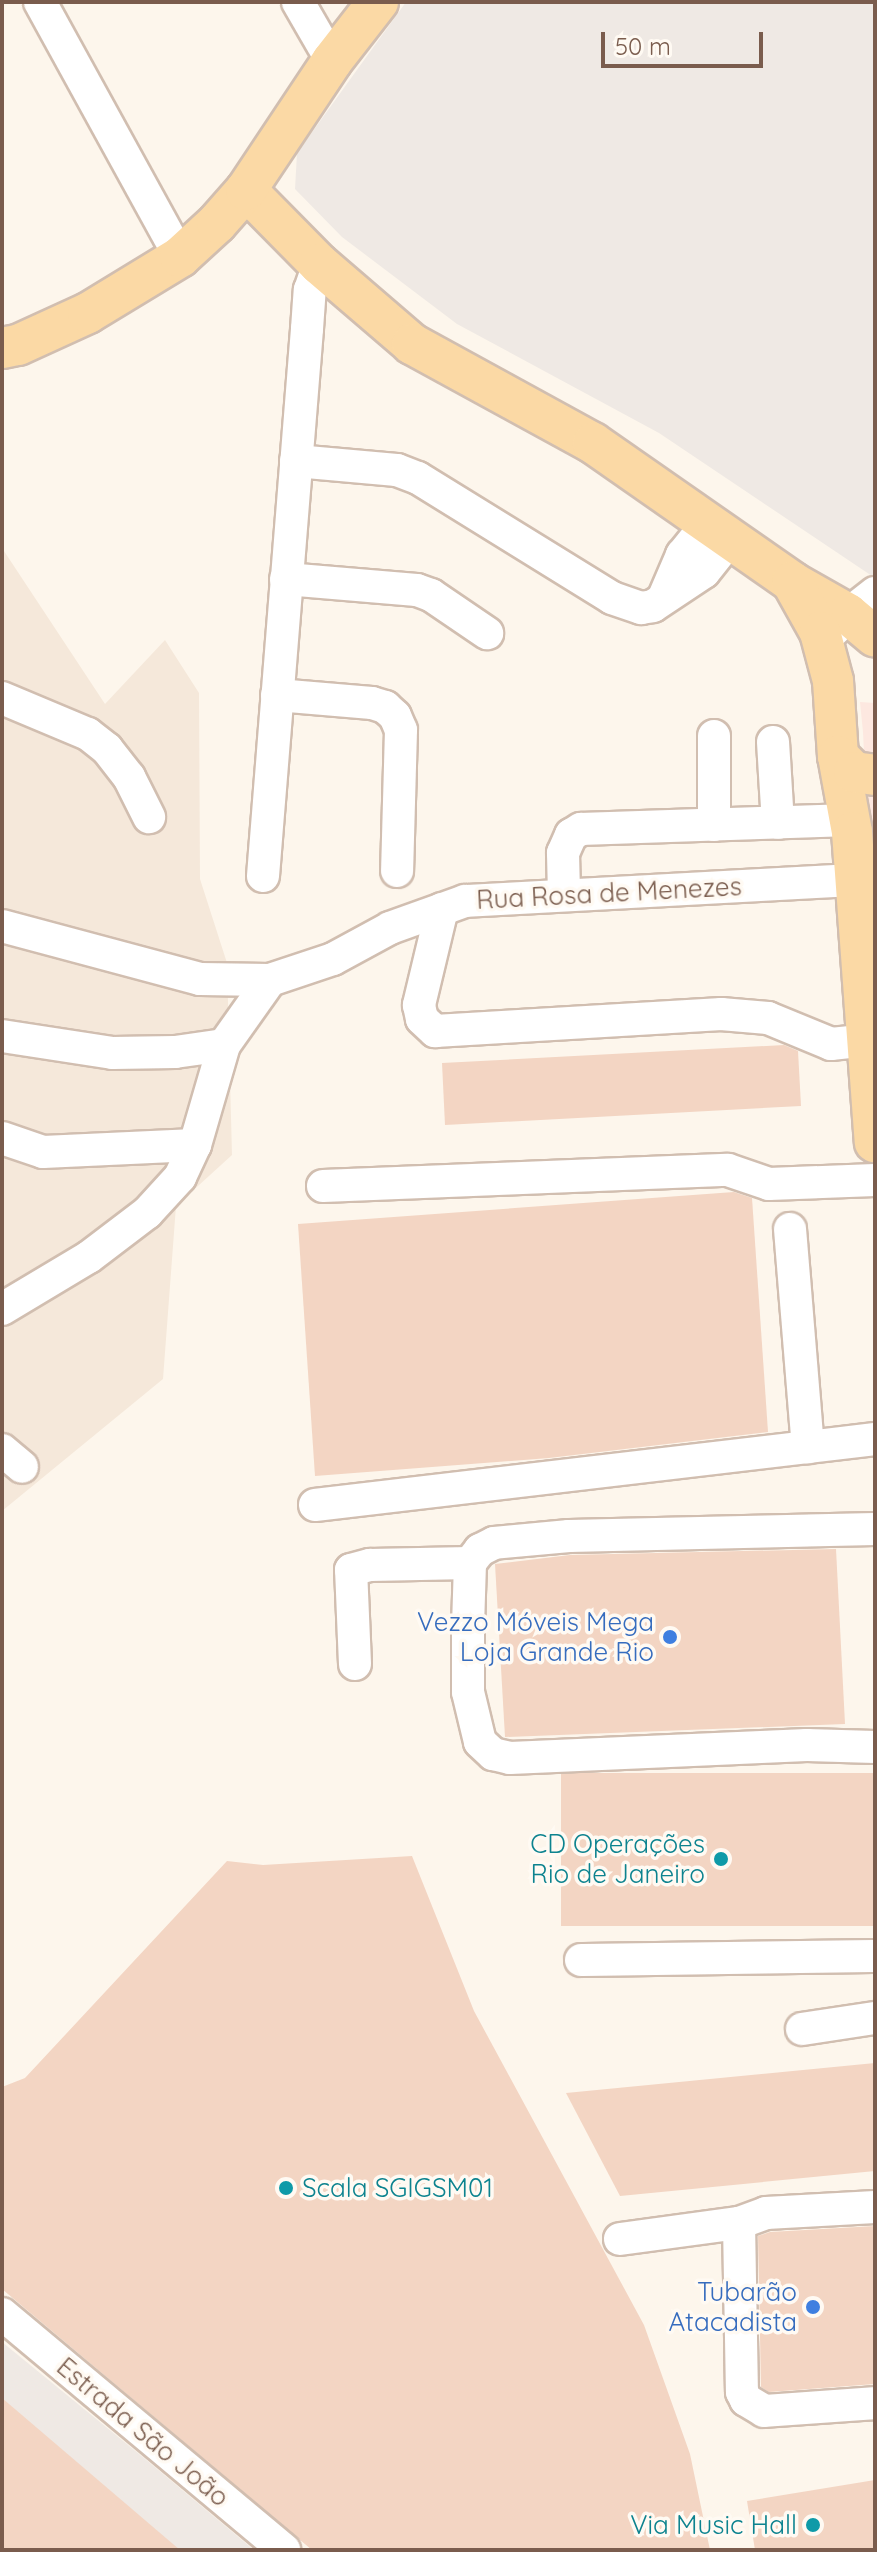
<!DOCTYPE html>
<html>
<head>
<meta charset="utf-8">
<style>
  body { margin:0 }
  #map { position:relative; width:877px; height:2552px; overflow:hidden; background:#fdf6ec; font-family:Quicksand,sans-serif }
  div>[style] { position:absolute }
  .residential>* { inset:0; background:#f5e8da }
  .commercial>* { inset:0; background:#fde8e0 }
  .industrial>* { inset:0; background:#efe9e4 }
  .building>* { inset:0; background:#f3d5c3; transform-origin:0 0 }
  .roads { filter:drop-shadow(2px 0 #d1beb0) drop-shadow(-2px 0 #d1beb0) drop-shadow(0 2px #d1beb0) drop-shadow(0 -2px #d1beb0) }
  .minor>* { height:32px; margin:-16px; padding:0 16px; transform-origin:16px; border-radius:16px; background:#fff }
  .major>* { height:40px; margin:-20px; padding:0 20px; transform-origin:20px; border-radius:20px; background:#fbd9a5 }
  .dots>* { width:22px; height:22px; translate:-50% -50%; box-sizing:border-box; border:4px solid #fffaf3; border-radius:50% }
  span { translate:-50% -50%; white-space:nowrap; text-align:center; line-height:1.15; -webkit-text-stroke:7px #fffaf3; paint-order:stroke }
  .street-label { font-size:26px; color:#7a5c4d }
  .shop-label { font-size:26px; color:#366cbe }
  .right { translate:-100% -50%; text-align:right }
  .culture-label { font-size:26px; color:#0d838f }
  .left { translate:0 -50%; text-align:left }
  .frame { position:absolute; inset:0; border:4px solid #7a5c4d; pointer-events:none }
  .scale { position:absolute; left:601px; top:32px; width:162px; height:36px; box-sizing:border-box; border:4px solid #7a5c4d; border-top:0; padding-left:10px; font-size:24px; line-height:28px; white-space:nowrap; color:#7a5c4d; -webkit-text-stroke:6px #fffaf3; paint-order:stroke }
</style>
</head>
<body>
<div id="map">
  <div class="residential">
    <i style="clip-path:polygon(2px 548px,105px 704px,165px 640px,199px 693px,200px 879px,227px 963px,232px 1155px,176px 1206px,163px 1379px,2px 1511px)"></i>
  </div>
  <div class="commercial">
    <i style="clip-path:polygon(860px 702px,875px 703px,875px 980px,863px 732px)"></i>
  </div>
  <div class="industrial">
    <i style="clip-path:polygon(406px 2px,875px 2px,875px 578px,659px 433px,457px 324px,342px 237px,295px 189px,297px 153px)"></i>
    <i style="clip-path:polygon(2px 2342px,144px 2458px,254px 2550px,2px 2550px)"></i>
  </div>
  <div class="building">
    <i style="clip-path:polygon(784px 1045px,798px 1051px,801px 1106px,445px 1125px,442px 1063px)"></i>
    <i style="clip-path:polygon(734px 1192px,752px 1198px,768px 1432px,549px 1458px,315px 1476px,298px 1224px)"></i>
    <i style="clip-path:polygon(836px 1549px,845px 1724px,505px 1737px,495px 1564px,570px 1555px)"></i>
    <i style="left:875px;top:1773px;width:153px;height:314px;rotate:90deg"></i>
    <i style="clip-path:polygon(412px 1856px,474px 2011px,644px 2325px,690px 2454px,710px 2550px,312px 2550px,2px 2289px,2px 2087px,25px 2078px,227px 1861px,263px 1865px)"></i>
    <i style="clip-path:polygon(875px 2063px,875px 2171px,620px 2196px,566px 2093px)"></i>
    <i style="clip-path:polygon(875px 2226px,875px 2384px,769px 2392px,761px 2387px,758px 2236px,770px 2232px)"></i>
    <i style="clip-path:polygon(2px 2398px,180px 2550px,2px 2550px)"></i>
    <i style="clip-path:polygon(875px 2480px,875px 2550px,755px 2550px,747px 2501px)"></i>
  </div>
  <div class="roads">
    <div class="minor">
      <i style="left:40px;top:2px;width:291px;rotate:61.2deg"></i>
      <i style="left:298px;top:2px;width:68px;rotate:60deg"></i>
      <i style="left:296px;top:461px;width:101px;rotate:5.1deg"></i>
      <i style="left:397px;top:470px;width:22px;rotate:21deg"></i>
      <i style="left:418px;top:478px;width:228px;rotate:31.7deg"></i>
      <i style="left:612px;top:598px;width:31px;rotate:19deg"></i>
      <i style="left:641px;top:608px;width:12px;rotate:-9deg"></i>
      <i style="left:653px;top:606px;width:61px;rotate:-33.7deg"></i>
      <i style="left:704px;top:572px;width:43px;rotate:-51.5deg"></i>
      <i style="left:286px;top:579px;width:131px;rotate:4.8deg"></i>
      <i style="left:417px;top:590px;width:15px;rotate:20deg"></i>
      <i style="left:431px;top:595px;width:68px;rotate:34.2deg"></i>
      <i style="left:664px;top:597px;width:46px;rotate:-66.8deg"></i>
      <i style="left:682px;top:555px;width:41px;rotate:-50.9deg"></i>
      <i style="left:834px;top:630px;width:21px;rotate:-49deg"></i>
      <i style="left:848px;top:614px;width:34px;rotate:-38deg"></i>
      <i style="left:277px;top:695px;width:95px;rotate:4.8deg"></i>
      <i style="left:372px;top:703px;width:14px;rotate:17deg"></i>
      <i style="left:385px;top:707px;width:13px;rotate:42deg"></i>
      <i style="left:395px;top:716px;width:15px;rotate:67deg"></i>
      <i style="left:401px;top:730px;width:141px;rotate:91.6deg"></i>
      <i style="left:2px;top:698px;width:93px;rotate:22.7deg"></i>
      <i style="left:88px;top:734px;width:24px;rotate:38deg"></i>
      <i style="left:107px;top:749px;width:36px;rotate:52deg"></i>
      <i style="left:129px;top:777px;width:45px;rotate:63.4deg"></i>
      <i style="left:773px;top:742px;width:81px;rotate:86.5deg"></i>
      <i style="left:714px;top:825px;width:89px;rotate:-90deg"></i>
      <i style="left:263px;top:876px;width:549px;rotate:-85.4deg"></i>
      <i style="left:307px;top:329px;width:39px;rotate:-86deg"></i>
      <i style="left:310px;top:290px;width:28px;rotate:-71deg"></i>
      <i style="left:564px;top:894px;width:41px;rotate:-91.4deg"></i>
      <i style="left:563px;top:853px;width:20px;rotate:-66deg"></i>
      <i style="left:571px;top:835px;width:12px;rotate:-31deg"></i>
      <i style="left:581px;top:829px;width:268px;rotate:-1.9deg"></i>
      <i style="left:442px;top:909px;width:99px;rotate:103.5deg"></i>
      <i style="left:419px;top:1005px;width:14px;rotate:78deg"></i>
      <i style="left:422px;top:1019px;width:18px;rotate:43deg"></i>
      <i style="left:435px;top:1031px;width:287px;rotate:-3.4deg"></i>
      <i style="left:721px;top:1014px;width:47px;rotate:4.9deg"></i>
      <i style="left:768px;top:1018px;width:68px;rotate:22.4deg"></i>
      <i style="left:831px;top:1044px;width:37px;rotate:-6deg"></i>
      <i style="left:2px;top:926px;width:205px;rotate:15deg"></i>
      <i style="left:200px;top:979px;width:70px;rotate:0.8deg"></i>
      <i style="left:270px;top:980px;width:66px;rotate:-18.4deg"></i>
      <i style="left:333px;top:959px;width:65px;rotate:-28.5deg"></i>
      <i style="left:390px;top:928px;width:80px;rotate:-19.8deg"></i>
      <i style="left:465px;top:901px;width:391px;rotate:-3.1deg"></i>
      <i style="left:2px;top:1036px;width:112px;rotate:8.7deg"></i>
      <i style="left:113px;top:1053px;width:62px;rotate:-0.9deg"></i>
      <i style="left:175px;top:1052px;width:49px;rotate:-8.1deg"></i>
      <i style="left:2px;top:1138px;width:43px;rotate:18.9deg"></i>
      <i style="left:43px;top:1152px;width:152px;rotate:-2.6deg"></i>
      <i style="left:323px;top:1186px;width:405px;rotate:-2.3deg"></i>
      <i style="left:728px;top:1170px;width:43px;rotate:18.9deg"></i>
      <i style="left:769px;top:1184px;width:106px;rotate:-2.2deg"></i>
      <i style="left:790px;top:1229px;width:219px;rotate:85.3deg"></i>
      <i style="left:2px;top:1309px;width:101px;rotate:-30.9deg"></i>
      <i style="left:89px;top:1257px;width:73px;rotate:-37.2deg"></i>
      <i style="left:147px;top:1213px;width:49px;rotate:-47.5deg"></i>
      <i style="left:180px;top:1177px;width:35px;rotate:-65deg"></i>
      <i style="left:195px;top:1145px;width:104px;rotate:-73.8deg"></i>
      <i style="left:224px;top:1045px;width:80px;rotate:-54.7deg"></i>
      <i style="left:2px;top:1450px;width:26px;rotate:40deg"></i>
      <i style="left:315px;top:1505px;width:564px;rotate:-6.72deg"></i>
      <i style="left:875px;top:1529px;width:306px;rotate:178.7deg"></i>
      <i style="left:569px;top:1536px;width:75px;rotate:174.7deg"></i>
      <i style="left:494px;top:1543px;width:16px;rotate:153deg"></i>
      <i style="left:480px;top:1550px;width:16px;rotate:128deg"></i>
      <i style="left:470px;top:1563px;width:62px;rotate:91.8deg"></i>
      <i style="left:468px;top:1625px;width:67px;rotate:90deg"></i>
      <i style="left:468px;top:1692px;width:51px;rotate:76.5deg"></i>
      <i style="left:480px;top:1742px;width:18px;rotate:43deg"></i>
      <i style="left:493px;top:1754px;width:17px;rotate:13deg"></i>
      <i style="left:510px;top:1758px;width:297px;rotate:-2.5deg"></i>
      <i style="left:807px;top:1745px;width:68px;rotate:1.7deg"></i>
      <i style="left:355px;top:1664px;width:94px;rotate:-92.4deg"></i>
      <i style="left:351px;top:1570px;width:20px;rotate:-15deg"></i>
      <i style="left:370px;top:1565px;width:100px;rotate:-1.1deg"></i>
      <i style="left:581px;top:1960px;width:294px;rotate:-0.8deg"></i>
      <i style="left:802px;top:2029px;width:74px;rotate:-8.6deg"></i>
      <i style="left:739px;top:2223px;width:29px;rotate:-20deg"></i>
      <i style="left:766px;top:2213px;width:109px;rotate:-3.2deg"></i>
      <i style="left:620px;top:2239px;width:120px;rotate:-7.7deg"></i>
      <i style="left:739px;top:2223px;width:169px;rotate:89deg"></i>
      <i style="left:742px;top:2392px;width:9px;rotate:63deg"></i>
      <i style="left:746px;top:2400px;width:21px;rotate:31deg"></i>
      <i style="left:764px;top:2411px;width:111px;rotate:-4.1deg"></i>
      <i style="left:2px;top:2314px;width:368px;rotate:39.9deg"></i>
    </div>
    <div class="major">
      <i style="left:246px;top:190px;width:104px;rotate:45.4deg"></i>
      <i style="left:319px;top:264px;width:123px;rotate:40.7deg"></i>
      <i style="left:412px;top:344px;width:206px;rotate:28.7deg"></i>
      <i style="left:593px;top:443px;width:243px;rotate:34.9deg"></i>
      <i style="left:792px;top:582px;width:64px;rotate:29.7deg"></i>
      <i style="left:848px;top:614px;width:35px;rotate:40deg"></i>
      <i style="left:2px;top:348px;width:16px;rotate:-11deg"></i>
      <i style="left:18px;top:345px;width:77px;rotate:-24.6deg"></i>
      <i style="left:88px;top:313px;width:108px;rotate:-31.3deg"></i>
      <i style="left:180px;top:257px;width:50px;rotate:-42.6deg"></i>
      <i style="left:217px;top:223px;width:44px;rotate:-48.7deg"></i>
      <i style="left:246px;top:190px;width:155px;rotate:-56.3deg"></i>
      <i style="left:332px;top:61px;width:75px;rotate:-52.1deg"></i>
      <i style="left:792px;top:582px;width:57px;rotate:60.8deg"></i>
      <i style="left:820px;top:632px;width:51px;rotate:75.1deg"></i>
      <i style="left:833px;top:681px;width:75px;rotate:86.2deg"></i>
      <i style="left:838px;top:756px;width:77px;rotate:79.6deg"></i>
      <i style="left:852px;top:832px;width:311px;rotate:85.8deg"></i>
      <i style="left:838px;top:756px;width:23px;rotate:45deg"></i>
      <i style="left:854px;top:772px;width:21px;rotate:8deg"></i>
    </div>
  </div>
  <div class="dots">
    <i style="left:670px;top:1637px;background:#3f7fe0"></i>
    <i style="left:721px;top:1859px;background:#0f9aa8"></i>
    <i style="left:286px;top:2188px;background:#0f9aa8"></i>
    <i style="left:813px;top:2307px;background:#3f7fe0"></i>
    <i style="left:813px;top:2525px;background:#0f9aa8"></i>
  </div>
  <div class="street-label">
    <span style="left:609px;top:893px;rotate:-3deg">Rua Rosa de Menezes</span>
    <span style="left:143px;top:2432px;rotate:40deg">Estrada São João</span>
  </div>
  <div class="shop-label">
    <span class="right" style="left:654px;top:1637px">Vezzo Móveis Mega<br>Loja Grande Rio</span>
    <span class="right" style="left:797px;top:2307px">Tubarão<br>Atacadista</span>
  </div>
  <div class="culture-label">
    <span class="right" style="left:705px;top:1859px">CD Operações<br>Rio de Janeiro</span>
    <span class="left" style="left:302px;top:2188px">Scala SGIGSM01</span>
    <span class="right" style="left:797px;top:2525px">Via Music Hall</span>
  </div>
  <div class="frame"></div>
  <div class="scale">50 m</div>
</div>
</body>
</html>
